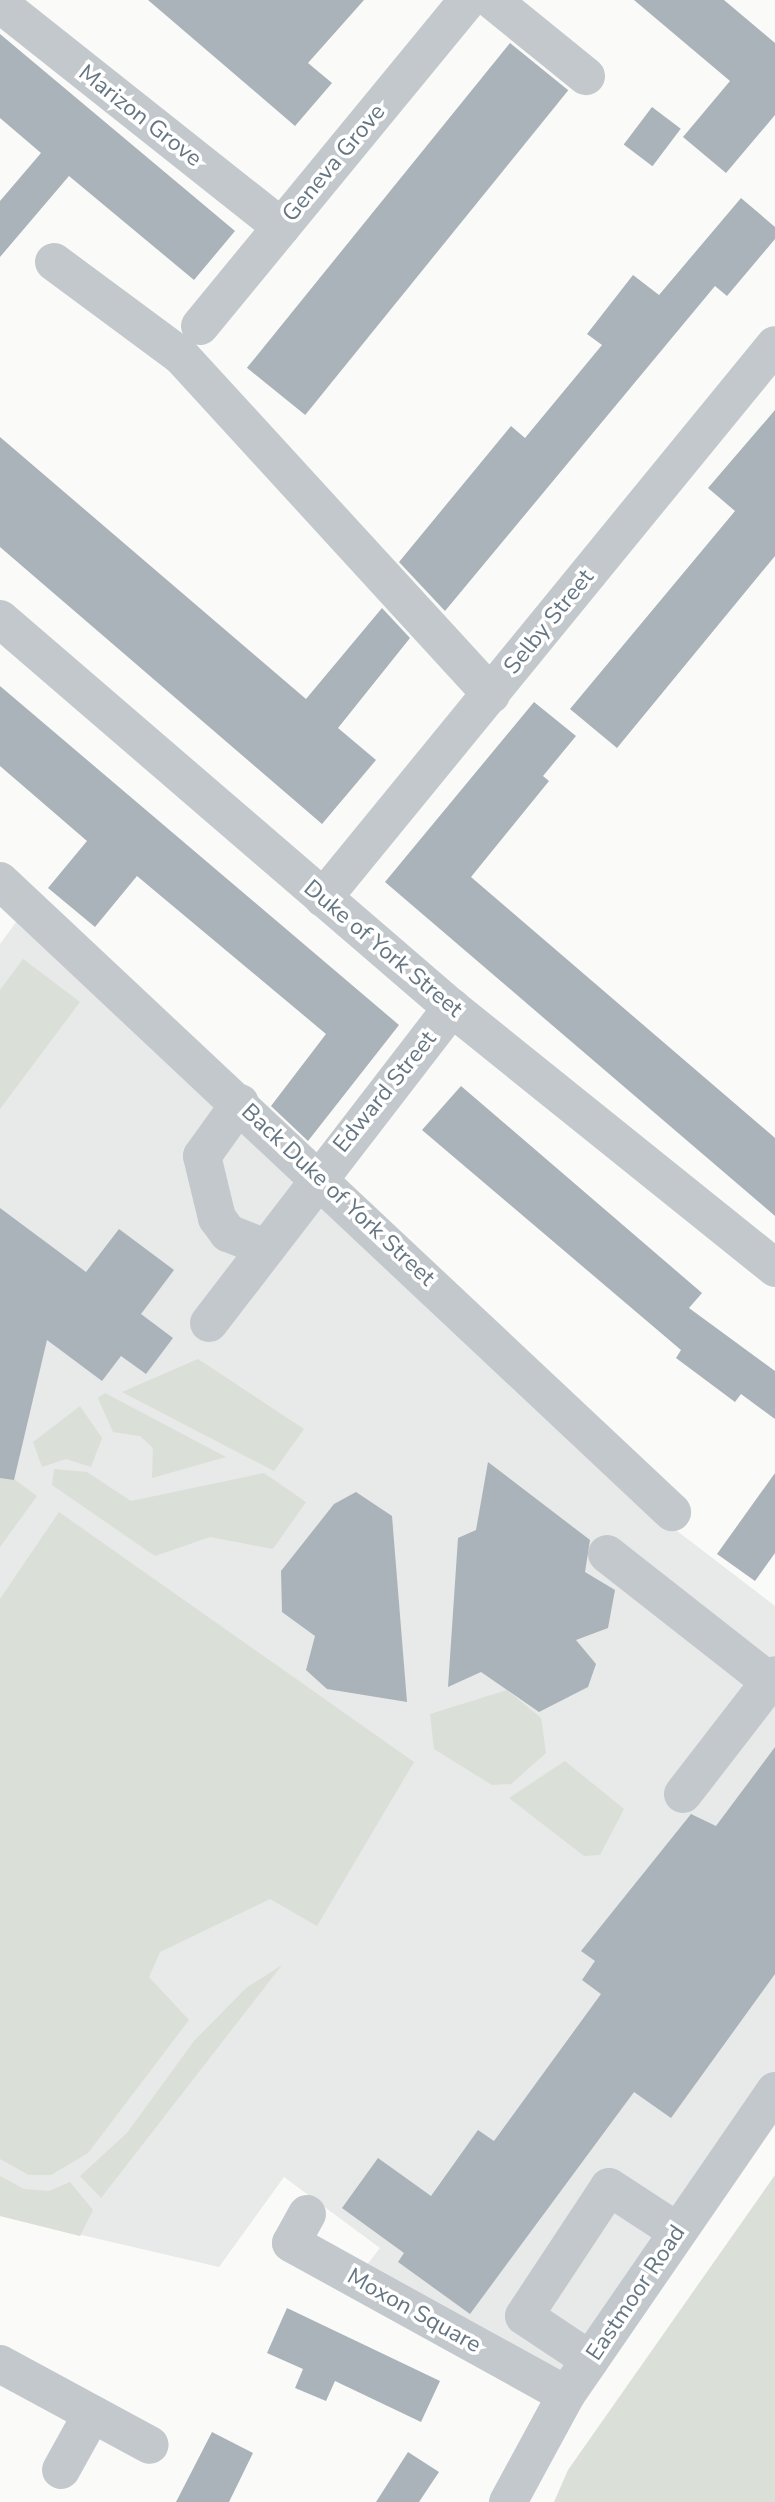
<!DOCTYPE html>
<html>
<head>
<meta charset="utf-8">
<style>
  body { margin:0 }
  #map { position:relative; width:775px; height:2502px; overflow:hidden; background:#fafaf8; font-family:"Nunito Sans",sans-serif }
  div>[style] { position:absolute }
  .built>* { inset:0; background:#e8e9e9 }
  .green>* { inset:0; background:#dadfd7 }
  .building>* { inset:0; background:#aab3b9; transform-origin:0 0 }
  .minor>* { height:38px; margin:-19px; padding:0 19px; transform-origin:19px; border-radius:19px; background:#c3c8cc }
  span { translate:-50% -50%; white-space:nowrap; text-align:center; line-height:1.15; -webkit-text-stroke:7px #fff; paint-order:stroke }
  .street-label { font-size:23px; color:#657683 }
</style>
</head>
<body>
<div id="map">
  <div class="built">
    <i style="clip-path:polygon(28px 906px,668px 1524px,775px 1606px,775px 2091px,566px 2395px,366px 2266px,380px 2248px,284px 2177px,219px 2267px,0 2216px,0 944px)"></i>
  </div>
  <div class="green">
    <i style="clip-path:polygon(23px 959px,80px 1002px,0 1109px,0 990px)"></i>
    <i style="clip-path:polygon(198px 1359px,304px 1429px,274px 1471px,122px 1392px)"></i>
    <i style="clip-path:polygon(105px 1393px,226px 1457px,152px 1478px,153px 1448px,140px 1436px,113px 1432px,98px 1398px)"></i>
    <i style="clip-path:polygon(80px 1406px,102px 1438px,91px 1467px,66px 1459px,42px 1467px,33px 1442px)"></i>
    <i style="clip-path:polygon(0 1469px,37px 1496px,0 1547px)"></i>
    <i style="clip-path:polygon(54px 1469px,87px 1472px,131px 1501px,264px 1473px,306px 1502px,273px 1549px,210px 1537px,155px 1556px,52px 1485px)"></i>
    <i style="clip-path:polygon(59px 1512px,414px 1762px,317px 1926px,270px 1899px,160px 1952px,149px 1977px,189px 2020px,88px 2153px,51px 2175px,29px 2175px,0 2159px,0 1599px)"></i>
    <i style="clip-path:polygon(507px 1690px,541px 1718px,546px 1753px,511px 1784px,492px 1785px,434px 1749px,430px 1714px)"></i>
    <i style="clip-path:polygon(565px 1761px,624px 1809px,600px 1855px,584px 1856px,509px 1798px)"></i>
    <i style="clip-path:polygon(282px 1965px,101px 2198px,80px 2176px,127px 2133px,194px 2041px,246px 1988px)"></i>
    <i style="clip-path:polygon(775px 2175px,775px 2502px,554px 2502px,568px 2470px)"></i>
    <i style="clip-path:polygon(0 2176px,24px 2189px,49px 2191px,70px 2182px,93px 2210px,80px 2236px,0 2216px)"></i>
  </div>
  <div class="building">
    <i style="clip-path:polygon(148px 0,364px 0,308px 63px,332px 83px,295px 126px)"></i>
    <i style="clip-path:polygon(634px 0,724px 0,775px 43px,775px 115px,726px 173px,683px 137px,730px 81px)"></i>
    <i style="clip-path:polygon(0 34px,235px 231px,194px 280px,69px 176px,0 257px,0 201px,41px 153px,0 118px)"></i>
    <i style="left:510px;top:43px;width:75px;height:418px;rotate:39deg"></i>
    <i style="left:652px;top:107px;width:36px;height:47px;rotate:37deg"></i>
    <i style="clip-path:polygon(741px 198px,775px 227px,775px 239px,727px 296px,715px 286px,445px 611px,399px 562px,511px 426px,525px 438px,602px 345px,587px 334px,633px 275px,659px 295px)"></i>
    <i style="clip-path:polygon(775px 410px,775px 556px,617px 748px,570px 709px,735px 511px,708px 488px)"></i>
    <i style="clip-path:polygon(0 437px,306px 699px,382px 608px,410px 638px,338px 728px,376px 760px,322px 824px,0 547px)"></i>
    <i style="clip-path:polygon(0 686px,399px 1025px,308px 1141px,271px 1106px,326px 1034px,137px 876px,95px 927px,48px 888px,87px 841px,0 766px)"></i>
    <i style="clip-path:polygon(534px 702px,576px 736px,543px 776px,549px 781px,471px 877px,775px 1138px,775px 1216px,385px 882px)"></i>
    <i style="clip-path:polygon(461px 1086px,702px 1293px,689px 1308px,775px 1371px,775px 1419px,741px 1394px,735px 1402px,676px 1358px,681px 1350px,422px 1130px)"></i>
    <i style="clip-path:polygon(0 1208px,86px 1272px,119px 1229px,174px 1270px,141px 1314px,173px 1338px,146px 1374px,121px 1356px,102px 1381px,47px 1340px,14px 1480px,0 1478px)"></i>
    <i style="clip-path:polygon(488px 1462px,590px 1540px,585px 1572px,615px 1590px,608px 1628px,576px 1640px,596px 1664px,588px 1687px,539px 1712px,481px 1672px,448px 1687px,458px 1538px,476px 1530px)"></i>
    <i style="clip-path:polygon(775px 1473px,775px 1553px,755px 1581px,717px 1554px)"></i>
    <i style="clip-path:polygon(356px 1492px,392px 1516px,407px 1702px,327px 1689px,306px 1670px,315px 1636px,282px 1612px,281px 1571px,334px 1504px)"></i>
    <i style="clip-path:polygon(775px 1747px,775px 1974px,671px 2118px,634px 2092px,470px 2314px,398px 2262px,404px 2253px,342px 2208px,378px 2158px,431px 2196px,478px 2130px,494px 2141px,601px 1994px,582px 1980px,595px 1961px,581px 1951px,691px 1814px,716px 1826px)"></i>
    <i style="clip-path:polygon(287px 2308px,440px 2381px,421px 2422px,335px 2381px,326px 2401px,295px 2388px,303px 2369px,267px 2353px)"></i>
    <i style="clip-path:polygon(212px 2432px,253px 2453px,229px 2502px,176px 2502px)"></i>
    <i style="clip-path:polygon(408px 2452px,439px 2472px,419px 2502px,376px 2502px)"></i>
  </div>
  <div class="minor">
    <i style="left:492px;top:0;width:121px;rotate:39deg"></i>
    <i style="left:0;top:4px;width:359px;rotate:38.4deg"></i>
    <i style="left:54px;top:262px;width:158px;rotate:36.5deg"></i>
    <i style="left:181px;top:356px;width:459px;rotate:47.5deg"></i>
    <i style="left:200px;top:326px;width:422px;rotate:-50.6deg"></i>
    <i style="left:0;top:619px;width:596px;rotate:40.72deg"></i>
    <i style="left:452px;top:1008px;width:415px;rotate:38.8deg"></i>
    <i style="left:0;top:881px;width:922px;rotate:43.2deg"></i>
    <i style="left:323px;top:898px;width:714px;rotate:-50.74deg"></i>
    <i style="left:240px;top:1103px;width:65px;rotate:125.6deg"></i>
    <i style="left:202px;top:1156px;width:64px;rotate:76.4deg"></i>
    <i style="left:217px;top:1218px;width:19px;rotate:54deg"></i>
    <i style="left:228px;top:1233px;width:40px;rotate:22deg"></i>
    <i style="left:209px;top:1323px;width:398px;rotate:-52.4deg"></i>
    <i style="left:607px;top:1554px;width:207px;rotate:38.1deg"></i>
    <i style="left:683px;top:1794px;width:150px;rotate:-52.3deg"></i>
    <i style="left:307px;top:2214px;width:33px;rotate:119deg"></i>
    <i style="left:291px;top:2243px;width:314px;rotate:28.9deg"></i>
    <i style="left:590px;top:2360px;width:79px;rotate:-146.3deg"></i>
    <i style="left:524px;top:2316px;width:154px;rotate:-56.6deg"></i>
    <i style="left:609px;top:2187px;width:82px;rotate:33.1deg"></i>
    <i style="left:0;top:2364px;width:170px;rotate:28.4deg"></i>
    <i style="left:61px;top:2470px;width:64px;rotate:-61deg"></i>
    <i style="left:508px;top:2502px;width:122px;rotate:-61.5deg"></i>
    <i style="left:566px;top:2395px;width:369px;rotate:-55.5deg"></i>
  </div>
  <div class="street-label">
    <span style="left:140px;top:116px;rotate:38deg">Marizon Grove</span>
    <span style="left:334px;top:163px;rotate:-50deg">Geneva Grove</span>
    <span style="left:549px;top:622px;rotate:-51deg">Selby Street</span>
    <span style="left:383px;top:949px;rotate:40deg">Duke of York Street</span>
    <span style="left:385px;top:1092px;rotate:-51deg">Edward Street</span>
    <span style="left:338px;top:1195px;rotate:43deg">Back Duke of York Street</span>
    <span style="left:636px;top:2293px;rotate:-56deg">Eastmoor Road</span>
    <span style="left:414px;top:2311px;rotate:29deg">Moxon Square</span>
  </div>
</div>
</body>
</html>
